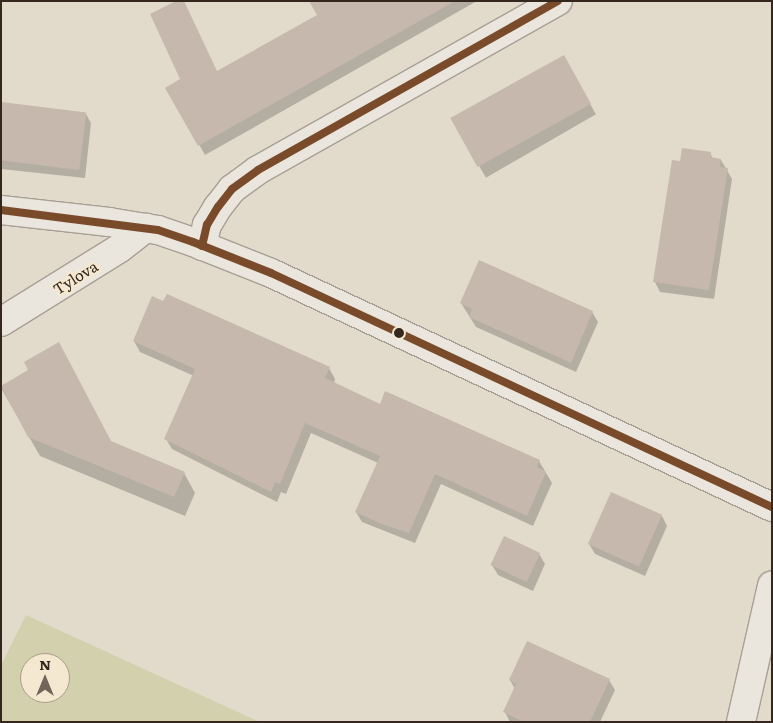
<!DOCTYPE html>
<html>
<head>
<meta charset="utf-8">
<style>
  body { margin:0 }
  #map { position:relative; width:773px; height:723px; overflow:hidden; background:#e2dacb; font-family:Literata,serif }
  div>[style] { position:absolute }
  .green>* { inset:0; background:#d3d1ad }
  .shadow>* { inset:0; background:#0003; transform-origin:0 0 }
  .building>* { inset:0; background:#c6b8ac; transform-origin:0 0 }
  .roads { filter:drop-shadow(1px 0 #a79f94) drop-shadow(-1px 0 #a79f94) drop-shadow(0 1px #a79f94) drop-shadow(0 -1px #a79f94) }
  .minor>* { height:28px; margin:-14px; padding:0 14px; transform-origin:14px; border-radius:14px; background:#eae6dd }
  .tertiary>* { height:28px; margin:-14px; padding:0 14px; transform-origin:14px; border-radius:14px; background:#eae6dd }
  .bus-1>* { height:8px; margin:-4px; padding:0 4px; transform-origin:4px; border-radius:4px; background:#7a4b2a }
  .dots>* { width:14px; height:14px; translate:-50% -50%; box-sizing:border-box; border:2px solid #f4e8d0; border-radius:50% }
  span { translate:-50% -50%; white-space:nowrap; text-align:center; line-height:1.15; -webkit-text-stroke:5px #f4e8d0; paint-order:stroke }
  .street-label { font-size:15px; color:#35271d }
  .frame { position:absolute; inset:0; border:2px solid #35271d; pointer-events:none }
  .north { position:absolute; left:20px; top:653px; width:50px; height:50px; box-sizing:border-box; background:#f4e8d0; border:1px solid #a89b88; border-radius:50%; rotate:0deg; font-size:14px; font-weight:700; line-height:20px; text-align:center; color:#35271d }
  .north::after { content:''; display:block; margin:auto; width:18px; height:22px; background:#72665a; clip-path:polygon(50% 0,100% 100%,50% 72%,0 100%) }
</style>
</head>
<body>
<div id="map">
  <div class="green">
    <i style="clip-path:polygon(evenodd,26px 615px,260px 722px,1px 722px,1px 665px,26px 615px,30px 663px,60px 663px,60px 693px,30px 693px,30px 663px)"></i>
  </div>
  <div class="shadow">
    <i style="clip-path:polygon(330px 1px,477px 1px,205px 155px,167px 88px,217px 72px,318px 15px)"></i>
    <i style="left:563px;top:57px;width:66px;height:127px;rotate:60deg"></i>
    <i style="clip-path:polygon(1px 104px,86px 114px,91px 123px,85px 178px,1px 169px)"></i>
    <i style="clip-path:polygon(710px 153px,713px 159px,721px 160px,732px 179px,714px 299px,660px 292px,655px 282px,681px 163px)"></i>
    <i style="clip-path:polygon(480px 262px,592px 312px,598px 322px,576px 372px,476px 327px,461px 303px)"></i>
    <i style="clip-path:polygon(134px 341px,329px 368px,335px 379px,334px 383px,380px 406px,539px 461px,552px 483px,533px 526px,441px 484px,415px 543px,362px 522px,356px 512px,378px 463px,311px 433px,286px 494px,281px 492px,277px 502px,172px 449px,166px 439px,194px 376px,140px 352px)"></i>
    <i style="clip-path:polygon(30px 370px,111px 442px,184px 473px,195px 493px,185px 516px,40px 456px,1px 388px)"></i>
    <i style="clip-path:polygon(612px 494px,662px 516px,667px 526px,645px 576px,595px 554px,589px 544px)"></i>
    <i style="clip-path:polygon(539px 554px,545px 564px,533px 591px,498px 575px,492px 565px)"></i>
    <i style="clip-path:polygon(510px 680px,609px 680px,615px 690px,600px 722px,510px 722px,505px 712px,515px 689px)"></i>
  </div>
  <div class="building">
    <i style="clip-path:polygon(176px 1px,184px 1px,217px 71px,317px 15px,309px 1px,455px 1px,198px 146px,165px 88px,180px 79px,150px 14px)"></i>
    <i style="left:564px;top:55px;width:56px;height:130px;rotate:61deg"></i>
    <i style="left:1px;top:102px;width:86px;height:58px;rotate:7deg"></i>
    <i style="clip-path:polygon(682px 148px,711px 152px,710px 157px,721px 159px,720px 167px,728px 168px,709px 290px,653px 282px,672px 160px,680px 161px)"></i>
    <i style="clip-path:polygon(479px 260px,593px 311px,571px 363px,469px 317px,472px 309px,460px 303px)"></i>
    <i style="clip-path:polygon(167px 294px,330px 367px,325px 378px,380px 404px,385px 391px,540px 460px,537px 467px,546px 472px,527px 516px,435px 474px,409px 533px,382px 524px,355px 512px,380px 456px,305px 423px,280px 484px,275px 482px,271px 492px,164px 439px,195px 369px,133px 341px,152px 296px,163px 301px)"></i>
    <i style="clip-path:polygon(59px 342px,111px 441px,185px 472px,174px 497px,28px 437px,1px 386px,28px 370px,24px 362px)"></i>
    <i style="left:611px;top:492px;width:56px;height:57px;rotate:24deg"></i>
    <i style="left:504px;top:536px;width:40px;height:32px;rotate:25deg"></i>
    <i style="clip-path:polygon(527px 641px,610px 679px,590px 722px,524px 722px,503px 712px,516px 684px,509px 680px)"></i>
  </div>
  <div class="roads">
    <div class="minor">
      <i style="left:1px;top:210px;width:109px;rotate:6.3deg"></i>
      <i style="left:109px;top:222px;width:50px;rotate:9.3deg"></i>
      <i style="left:158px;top:230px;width:37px;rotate:19deg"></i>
      <i style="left:193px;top:242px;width:84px;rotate:21.7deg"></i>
      <i style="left:271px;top:273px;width:553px;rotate:25.04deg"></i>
      <i style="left:202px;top:246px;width:22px;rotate:-77deg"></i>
      <i style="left:207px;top:225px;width:21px;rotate:-59deg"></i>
      <i style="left:218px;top:207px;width:23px;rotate:-52deg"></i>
      <i style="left:232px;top:189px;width:32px;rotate:-36deg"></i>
      <i style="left:258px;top:170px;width:344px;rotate:-29.4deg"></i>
      <i style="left:1px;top:322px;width:140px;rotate:-31.9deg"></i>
      <i style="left:120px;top:248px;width:33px;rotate:-38deg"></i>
    </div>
    <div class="tertiary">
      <i style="left:741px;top:722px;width:140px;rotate:-77.2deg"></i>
    </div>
  </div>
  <div class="bus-1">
    <i style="left:1px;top:210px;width:158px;rotate:7.3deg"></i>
    <i style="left:158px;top:230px;width:37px;rotate:19deg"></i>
    <i style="left:193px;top:242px;width:84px;rotate:21.7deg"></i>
    <i style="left:271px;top:273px;width:553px;rotate:25.04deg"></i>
    <i style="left:202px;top:246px;width:22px;rotate:-77deg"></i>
    <i style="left:207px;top:225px;width:21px;rotate:-59deg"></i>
    <i style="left:218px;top:207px;width:23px;rotate:-52deg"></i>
    <i style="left:232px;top:189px;width:32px;rotate:-36deg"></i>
    <i style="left:258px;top:170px;width:344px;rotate:-29.4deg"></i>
  </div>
  <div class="dots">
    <i style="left:399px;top:333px;background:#35271d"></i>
  </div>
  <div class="street-label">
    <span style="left:75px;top:277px;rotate:-32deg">Tylova</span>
  </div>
  <div class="frame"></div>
  <div class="north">N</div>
</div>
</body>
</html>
